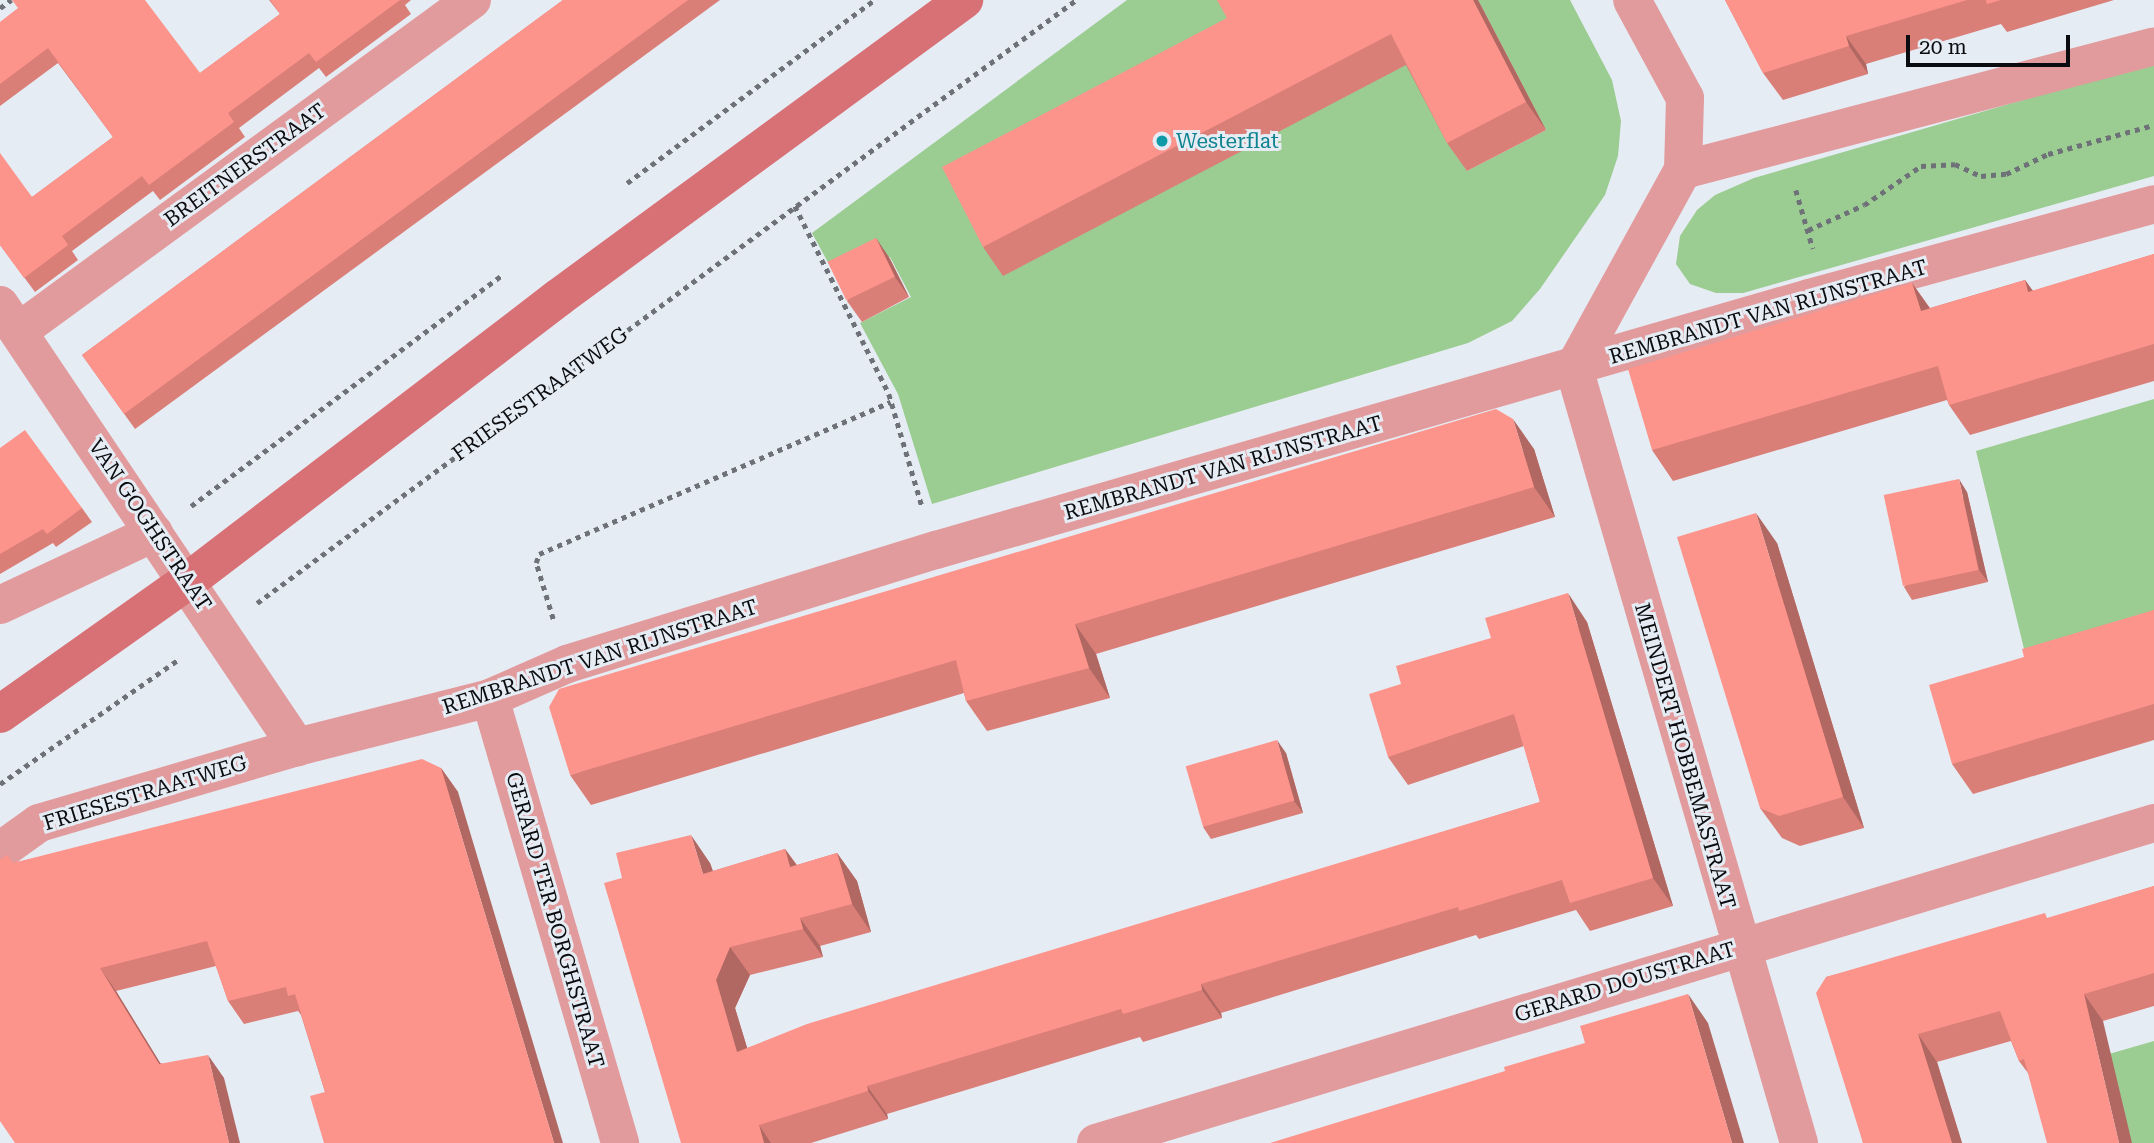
<!DOCTYPE html>
<html>
<head>
<meta charset="utf-8">
<style>
  body { margin:0 }
  #map { position:relative; width:2154px; height:1143px; overflow:hidden; background:#e6ecf4; font-family:"Roboto Serif",serif }
  div>[style] { position:absolute }
  .green>* { inset:0; background:#9bcc91 }
  .path>* { height:4.5px; margin-top:-2.25px; transform-origin:0; background:repeating-linear-gradient(90deg,#6e7278 0 5px,transparent 0 10px) }
  .minor>* { height:38px; margin:-19px; padding:0 19px; transform-origin:19px; border-radius:19px; background:#e29b9d }
  .secondary>* { height:38px; margin:-19px; padding:0 19px; transform-origin:19px; border-radius:19px; background:#d87176 }
  .wall>* { inset:0; background:#da7f78 }
  .shaded-wall>* { inset:0; background:#b16862 }
  .building>* { inset:0; background:#fd948c; transform-origin:0 0 }
  .dots>* { width:19px; height:19px; translate:-50% -50%; box-sizing:border-box; border:4px solid #e6ecf4; border-radius:50% }
  span { translate:-50% -50%; white-space:nowrap; text-align:center; line-height:1.15; -webkit-text-stroke:6px #e6ecf4; paint-order:stroke }
  .culture-label { font-size:21px; color:#0d838f }
  .left { translate:0 -50%; text-align:left }
  .street-label { font-size:21px; color:#0a0c0f }
  .scale { position:absolute; left:1906px; top:35px; width:164px; height:32px; box-sizing:border-box; border:4px solid #0a0c0f; border-top:0; padding-left:9px; font-size:21px; line-height:24px; white-space:nowrap; color:#0a0c0f; -webkit-text-stroke:5px #e6ecf4; paint-order:stroke }
</style>
</head>
<body>
<div id="map">
  <div class="green">
    <i style="clip-path:polygon(1127px 0,1291px 0,1386px 16px,1467px 171px,1546px 130px,1478px 0,1570px 0,1612px 80px,1621px 121px,1618px 156px,1605px 195px,1540px 289px,1512px 321px,1468px 343px,932px 504px,898px 394px,860px 323px,911px 297px,890px 257px,836px 277px,812px 233px)"></i>
    <i style="clip-path:polygon(2154px 62px,2154px 176px,1743px 293px,1716px 293px,1690px 284px,1676px 264px,1680px 236px,1697px 210px,1715px 195px,1754px 178px)"></i>
    <i style="clip-path:polygon(2154px 399px,2154px 612px,2025px 653px,1976px 451px)"></i>
    <i style="clip-path:polygon(2154px 1041px,2154px 1143px,2126px 1143px,2102px 1056px)"></i>
  </div>
  <div class="path">
    <i style="left:0;top:8px;width:14px;rotate:-36deg"></i>
    <i style="left:627px;top:183px;width:307px;rotate:-36.5deg"></i>
    <i style="left:1796px;top:190px;width:61px;rotate:73.9deg"></i>
    <i style="left:795px;top:206px;width:210px;rotate:63.4deg"></i>
    <i style="left:889px;top:394px;width:117px;rotate:73.6deg"></i>
    <i style="left:1808px;top:230px;width:61px;rotate:-24.1deg"></i>
    <i style="left:1864px;top:205px;width:69px;rotate:-34.4deg"></i>
    <i style="left:1921px;top:166px;width:34px;rotate:-3deg"></i>
    <i style="left:1955px;top:164px;width:29px;rotate:25deg"></i>
    <i style="left:1981px;top:176px;width:25px;rotate:-5deg"></i>
    <i style="left:2006px;top:174px;width:47px;rotate:-25.5deg"></i>
    <i style="left:2048px;top:154px;width:110px;rotate:-15.3deg"></i>
    <i style="left:191px;top:506px;width:387px;rotate:-36.6deg"></i>
    <i style="left:257px;top:603px;width:1017px;rotate:-36.36deg"></i>
    <i style="left:553px;top:619px;width:59px;rotate:-106.9deg"></i>
    <i style="left:536px;top:563px;width:9px;rotate:-72deg"></i>
    <i style="left:539px;top:554px;width:383px;rotate:-23.4deg"></i>
    <i style="left:0;top:784px;width:218px;rotate:-34.9deg"></i>
  </div>
  <div class="minor">
    <i style="left:1683px;top:170px;width:487px;rotate:-14.7deg"></i>
    <i style="left:0;top:305px;width:533px;rotate:56.1deg"></i>
    <i style="left:19px;top:331px;width:561px;rotate:-36.16deg"></i>
    <i style="left:1574px;top:368px;width:807px;rotate:73.81deg"></i>
    <i style="left:1574px;top:368px;width:226px;rotate:-61.2deg"></i>
    <i style="left:1683px;top:170px;width:72px;rotate:-88.4deg"></i>
    <i style="left:1685px;top:98px;width:111px;rotate:-118.4deg"></i>
    <i style="left:0;top:605px;width:170px;rotate:-25.1deg"></i>
    <i style="left:490px;top:698px;width:464px;rotate:73.7deg"></i>
    <i style="left:0;top:851px;width:48px;rotate:-35.7deg"></i>
    <i style="left:39px;top:823px;width:269px;rotate:-16.4deg"></i>
    <i style="left:297px;top:747px;width:199px;rotate:-14.2deg"></i>
    <i style="left:490px;top:698px;width:84px;rotate:-23.8deg"></i>
    <i style="left:567px;top:664px;width:386px;rotate:-17.2deg"></i>
    <i style="left:936px;top:550px;width:909px;rotate:-16.1deg"></i>
    <i style="left:1809px;top:298px;width:358px;rotate:-15.2deg"></i>
    <i style="left:1096px;top:1143px;width:1105px;rotate:-16.83deg"></i>
  </div>
  <div class="secondary">
    <i style="left:0;top:714px;width:230px;rotate:-35.3deg"></i>
    <i style="left:188px;top:581px;width:466px;rotate:-37.4deg"></i>
    <i style="left:558px;top:298px;width:504px;rotate:-36.28deg"></i>
  </div>
  <div class="wall">
    <i style="clip-path:polygon(269px 0,411px 0,405px 5px,411px 14px,326px 77px,319px 68px,239px 128px,245px 137px,160px 200px,153px 191px,72px 251px,78px 260px,35px 292px,0 245px,32px 197px,113px 137px,58px 63px,0 106px,0 22px,200px 73px,280px 14px)"></i>
    <i style="clip-path:polygon(563px 0,720px 0,135px 429px,82px 355px)"></i>
    <i style="clip-path:polygon(1478px 0,1546px 130px,1467px 171px,1447px 143px,1406px 65px,1003px 276px,983px 247px,1227px 18px)"></i>
    <i style="clip-path:polygon(1725px 0,2114px 0,2007px 32px,2001px 24px,1866px 64px,1868px 74px,1783px 100px,1763px 73px)"></i>
    <i style="clip-path:polygon(876px 238px,890px 259px,909px 297px,862px 322px,847px 301px)"></i>
    <i style="clip-path:polygon(2154px 254px,2154px 381px,1970px 435px,1949px 405px,1947px 400px,1673px 481px,1652px 450px,1912px 283px,1930px 308px,2025px 280px,2033px 291px)"></i>
    <i style="clip-path:polygon(0 448px,82px 508px,92px 522px,56px 547px,53px 543px,0 574px)"></i>
    <i style="clip-path:polygon(1534px 449px,1555px 517px,1096px 654px,1110px 698px,987px 731px,966px 701px,964px 693px,591px 805px,570px 775px)"></i>
    <i style="clip-path:polygon(1967px 492px,1988px 582px,1912px 600px,1904px 587px)"></i>
    <i style="clip-path:polygon(1777px 543px,1864px 828px,1800px 846px,1782px 838px,1760px 808px)"></i>
    <i style="clip-path:polygon(2154px 610px,2154px 740px,1973px 794px,1952px 764px,2024px 657px)"></i>
    <i style="clip-path:polygon(1587px 622px,1673px 906px,1590px 931px,1576px 910px,1479px 939px,1476px 935px,1221px 1013px,1222px 1018px,1143px 1042px,1140px 1037px,887px 1114px,888px 1119px,811px 1143px,681px 1143px,710px 863px,713px 871px,785px 849px,797px 865px,837px 853px,857px 881px,871px 932px,820px 946px,823px 957px,750px 975px,735px 1008px,747px 1048px,1540px 802px,1524px 746px,1408px 785px,1388px 757px,1401px 684px)"></i>
    <i style="clip-path:polygon(1286px 753px,1303px 813px,1211px 839px,1203px 827px)"></i>
    <i style="clip-path:polygon(441px 768px,458px 792px,325px 1092px,301px 1015px,298px 1011px,244px 1024px,228px 1001px,216px 966px,116px 991px,160px 1063px,224px 1078px,0 1121px,13px 863px)"></i>
    <i style="clip-path:polygon(2154px 886px,2154px 1006px,2103px 1021px,2028px 1073px,2019px 1061px,2011px 1041px,1937px 1062px,1962px 1143px,1863px 1143px,1826px 977px,2049px 918px)"></i>
  </div>
  <div class="shaded-wall">
    <i style="clip-path:polygon(1473px 0,1478px 0,1546px 130px,1526px 102px)"></i>
    <i style="clip-path:polygon(1846px 36px,1866px 64px,1868px 74px,1849px 46px)"></i>
    <i style="clip-path:polygon(876px 238px,890px 259px,909px 297px,895px 277px)"></i>
    <i style="clip-path:polygon(2025px 280px,2046px 310px,2028px 292px)"></i>
    <i style="clip-path:polygon(1912px 283px,1933px 313px,1921px 311px)"></i>
    <i style="clip-path:polygon(1513px 419px,1534px 449px,1555px 517px,1534px 487px)"></i>
    <i style="clip-path:polygon(1959px 479px,1967px 492px,1988px 582px,1979px 570px)"></i>
    <i style="clip-path:polygon(1756px 513px,1777px 543px,1864px 828px,1843px 797px)"></i>
    <i style="clip-path:polygon(1568px 593px,1587px 622px,1673px 906px,1653px 878px)"></i>
    <i style="clip-path:polygon(1075px 624px,1096px 654px,1110px 698px,1089px 668px)"></i>
    <i style="clip-path:polygon(1277px 740px,1286px 753px,1303px 813px,1294px 801px)"></i>
    <i style="clip-path:polygon(441px 768px,458px 792px,563px 1143px,554px 1143px)"></i>
    <i style="clip-path:polygon(691px 835px,710px 863px,723px 902px,703px 874px)"></i>
    <i style="clip-path:polygon(785px 849px,805px 877px,790px 867px)"></i>
    <i style="clip-path:polygon(837px 853px,857px 881px,871px 932px,852px 904px)"></i>
    <i style="clip-path:polygon(800px 918px,820px 946px,823px 957px,803px 929px)"></i>
    <i style="clip-path:polygon(730px 947px,750px 975px,735px 1008px,757px 1080px,737px 1052px,716px 980px)"></i>
    <i style="clip-path:polygon(100px 968px,116px 991px,175px 1087px,159px 1064px)"></i>
    <i style="clip-path:polygon(1201px 984px,1221px 1013px,1222px 1018px,1202px 990px)"></i>
    <i style="clip-path:polygon(1688px 994px,1708px 1023px,1744px 1143px,1732px 1143px)"></i>
    <i style="clip-path:polygon(2084px 994px,2103px 1021px,2132px 1143px,2119px 1143px)"></i>
    <i style="clip-path:polygon(1918px 1034px,1937px 1062px,1962px 1143px,1952px 1143px)"></i>
    <i style="clip-path:polygon(208px 1055px,224px 1078px,240px 1143px,229px 1143px)"></i>
    <i style="clip-path:polygon(867px 1086px,887px 1114px,888px 1119px,868px 1091px)"></i>
    <i style="clip-path:polygon(759px 1125px,771px 1143px,764px 1143px)"></i>
  </div>
  <div class="building">
    <i style="clip-path:polygon(12px 0,145px 0,200px 73px,280px 14px,270px 0,400px 0,316px 62px,309px 53px,228px 113px,234px 122px,149px 185px,142px 176px,62px 236px,68px 245px,24px 278px,0 245px,0 153px,32px 197px,113px 137px,48px 48px,0 84px,0 22px,18px 8px)"></i>
    <i style="clip-path:polygon(563px 0,688px 0,124px 414px,82px 355px)"></i>
    <i style="clip-path:polygon(1217px 0,1473px 0,1526px 102px,1447px 143px,1391px 34px,983px 247px,942px 167px,1227px 18px)"></i>
    <i style="clip-path:polygon(1725px 0,1967px 0,1846px 36px,1849px 46px,1763px 73px)"></i>
    <i style="clip-path:polygon(1986px 0,2001px 0,1987px 4px)"></i>
    <i style="left:876px;top:238px;width:43px;height:54px;rotate:64deg"></i>
    <i style="clip-path:polygon(2154px 254px,2154px 344px,1949px 405px,1938px 366px,1652px 450px,1628px 369px,1912px 283px,1921px 311px,2025px 280px,2028px 292px)"></i>
    <i style="clip-path:polygon(1496px 409px,1513px 419px,1534px 487px,1075px 624px,1089px 668px,966px 701px,956px 660px,570px 775px,549px 707px,559px 689px)"></i>
    <i style="clip-path:polygon(25px 430px,82px 508px,47px 534px,43px 529px,0 554px,0 448px)"></i>
    <i style="left:1959px;top:479px;width:93px;height:77px;rotate:78deg"></i>
    <i style="clip-path:polygon(1756px 513px,1843px 797px,1779px 816px,1760px 808px,1677px 537px)"></i>
    <i style="clip-path:polygon(1568px 593px,1653px 878px,1570px 903px,1562px 880px,1459px 911px,1458px 907px,1201px 984px,1202px 990px,1123px 1014px,1121px 1009px,867px 1086px,868px 1091px,759px 1125px,764px 1143px,681px 1143px,604px 883px,622px 878px,616px 853px,691px 835px,703px 874px,785px 849px,790px 867px,837px 853px,852px 904px,800px 918px,803px 929px,730px 947px,716px 980px,737px 1052px,807px 1024px,1540px 802px,1514px 714px,1388px 757px,1369px 694px,1401px 684px,1396px 666px,1491px 638px,1485px 618px)"></i>
    <i style="clip-path:polygon(2154px 610px,2154px 704px,1952px 764px,1929px 685px,2024px 657px,2022px 649px)"></i>
    <i style="left:1277px;top:740px;width:63px;height:95px;rotate:74deg"></i>
    <i style="clip-path:polygon(422px 759px,441px 768px,554px 1143px,324px 1143px,310px 1096px,325px 1092px,295px 994px,288px 996px,286px 987px,228px 1001px,207px 941px,100px 968px,159px 1064px,208px 1055px,229px 1143px,15px 1143px,0 1121px,0 860px,7px 855px,13px 863px)"></i>
    <i style="clip-path:polygon(2154px 886px,2154px 973px,2084px 994px,2119px 1143px,2047px 1143px,2024px 1059px,2019px 1061px,2000px 1011px,1918px 1034px,1952px 1143px,1863px 1143px,1816px 993px,1826px 977px,2045px 913px,2047px 918px)"></i>
    <i style="clip-path:polygon(1688px 994px,1732px 1143px,1270px 1143px,1505px 1071px,1504px 1067px,1585px 1043px,1580px 1026px)"></i>
  </div>
  <div class="dots">
    <i style="left:1162px;top:141px;background:#0f9aa8"></i>
  </div>
  <div class="culture-label">
    <span class="left" style="left:1176px;top:141px">Westerflat</span>
  </div>
  <div class="street-label">
    <span style="left:245px;top:165px;rotate:-36deg">BREITNERSTRAAT</span>
    <span style="left:1768px;top:312px;rotate:-16deg">REMBRANDT VAN RIJNSTRAAT</span>
    <span style="left:540px;top:394px;rotate:-36deg">FRIESESTRAATWEG</span>
    <span style="left:1223px;top:468px;rotate:-16deg">REMBRANDT VAN RIJNSTRAAT</span>
    <span style="left:150px;top:525px;rotate:56deg">VAN GOGHSTRAAT</span>
    <span style="left:600px;top:657px;rotate:-18deg">REMBRANDT VAN RIJNSTRAAT</span>
    <span style="left:1685px;top:756px;rotate:74deg">MEINDERT HOBBEMASTRAAT</span>
    <span style="left:145px;top:793px;rotate:-17deg">FRIESESTRAATWEG</span>
    <span style="left:555px;top:920px;rotate:74deg">GERARD TER BORGHSTRAAT</span>
    <span style="left:1625px;top:982px;rotate:-17deg">GERARD DOUSTRAAT</span>
  </div>
  <div class="scale">20 m</div>
</div>
</body>
</html>
